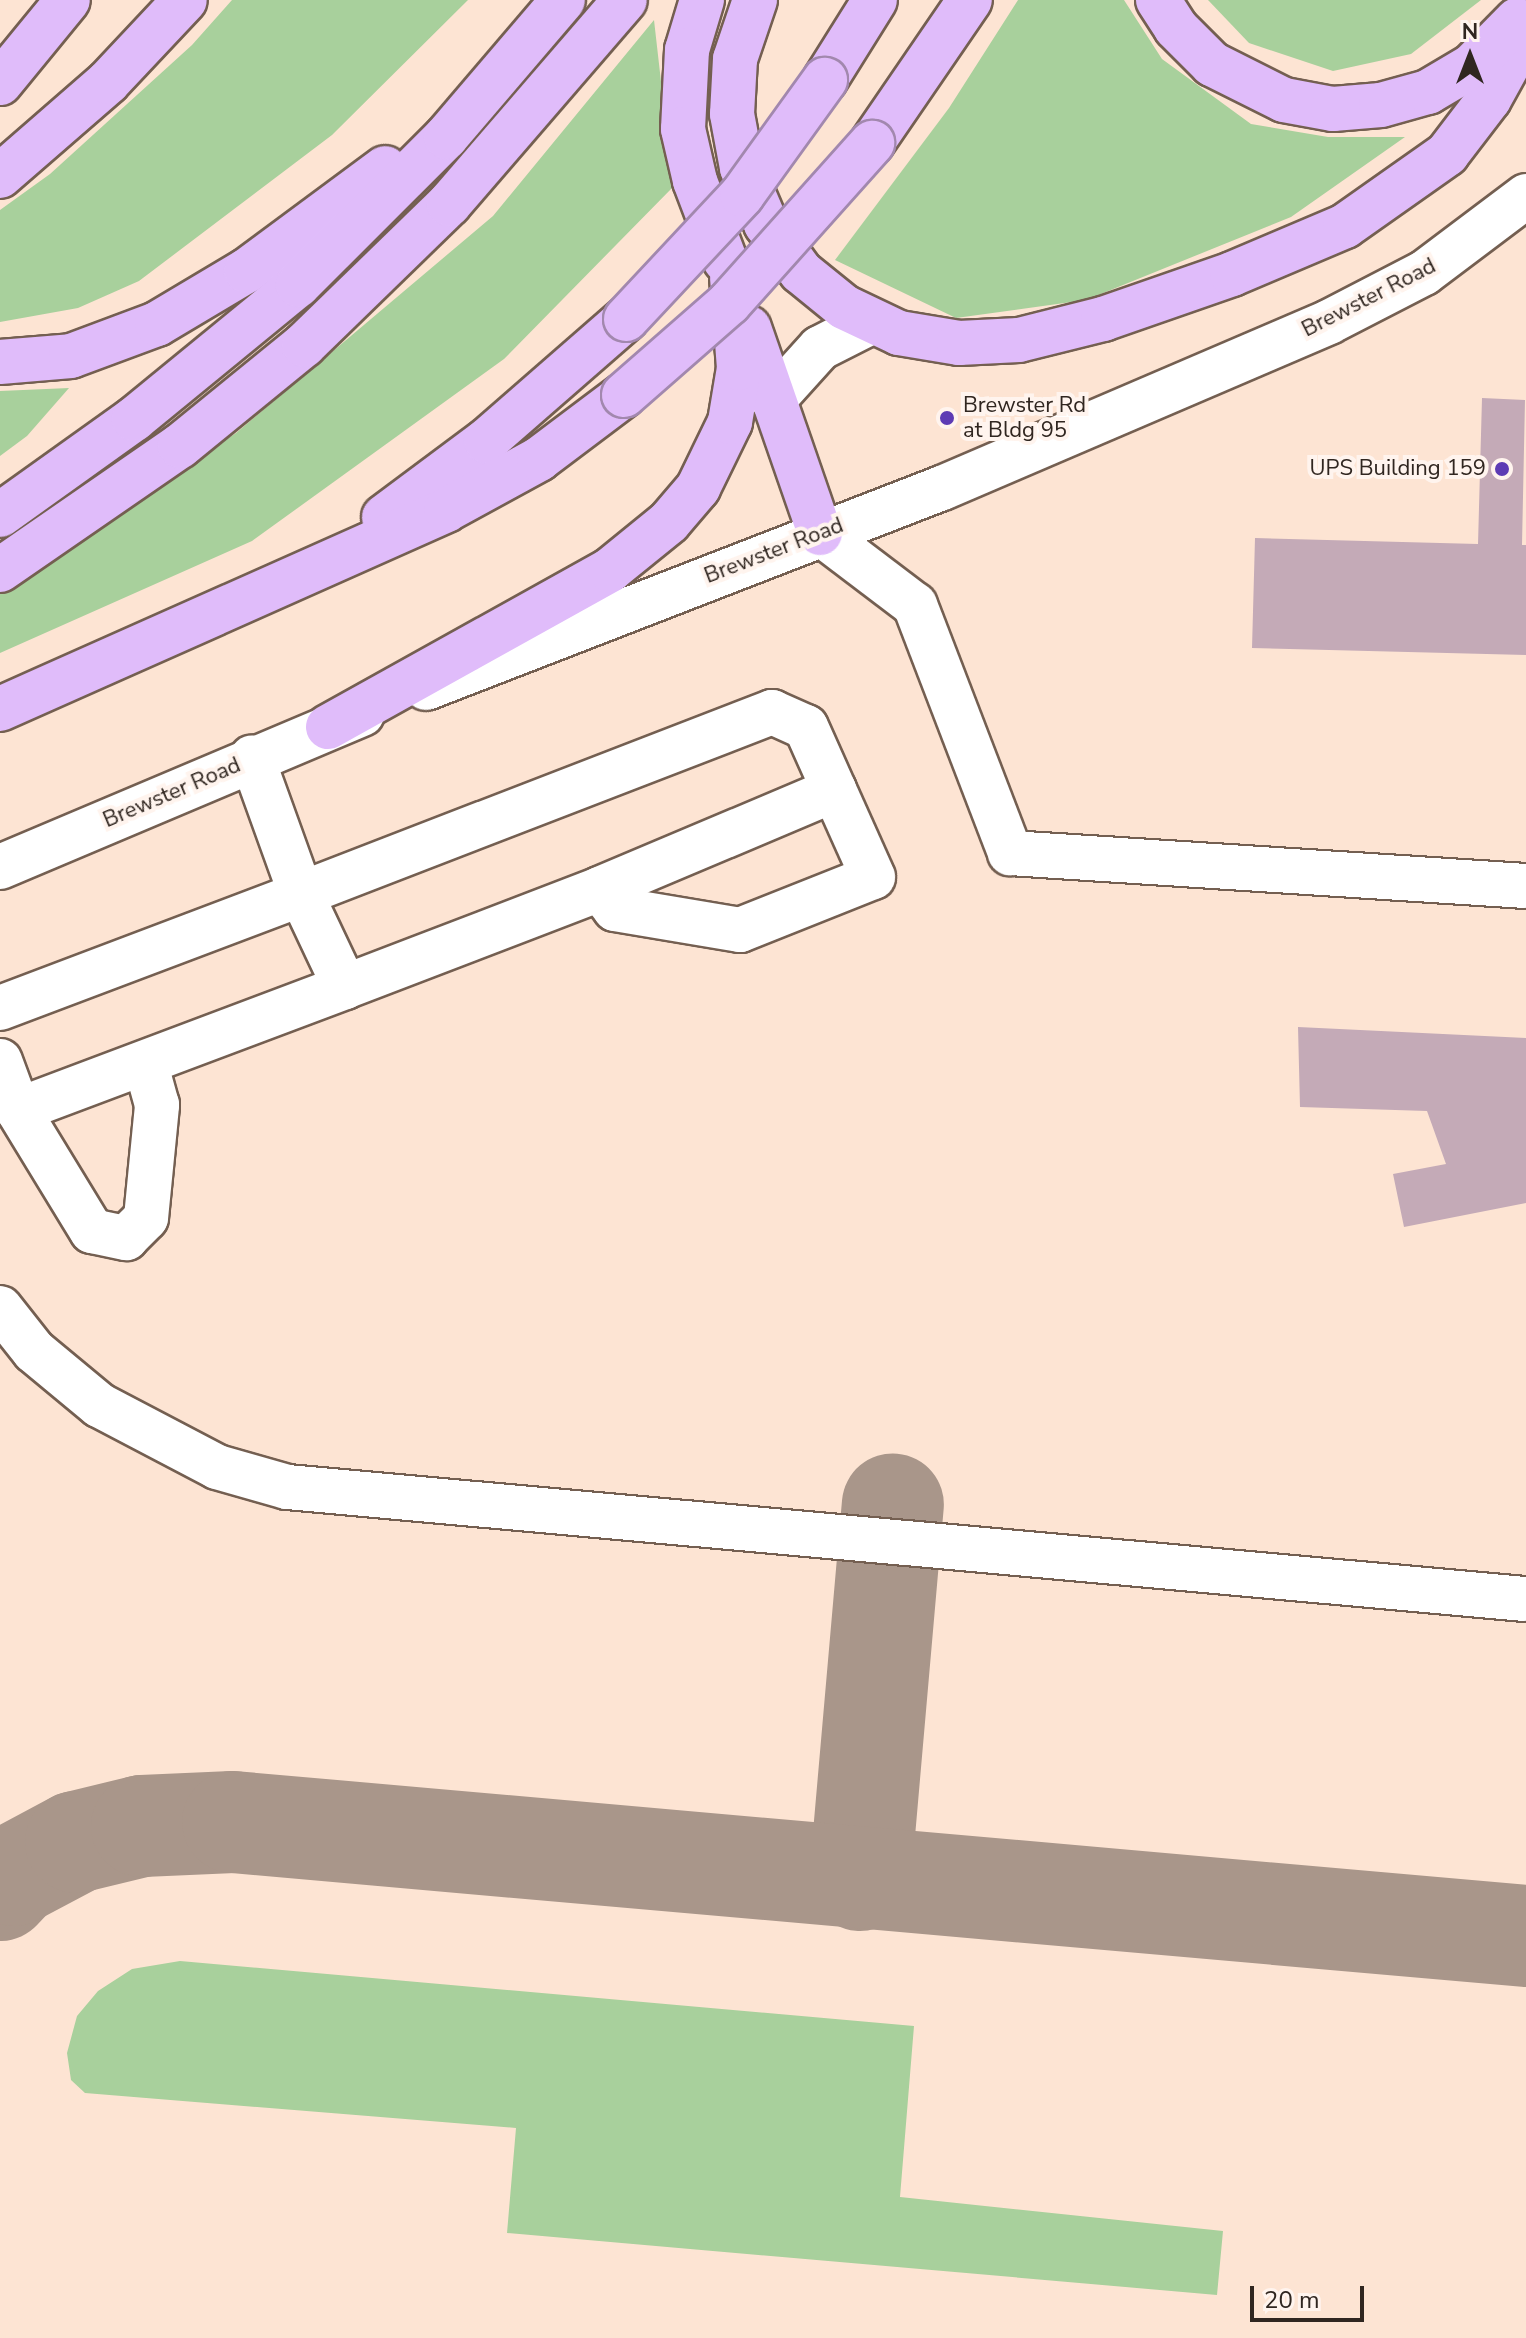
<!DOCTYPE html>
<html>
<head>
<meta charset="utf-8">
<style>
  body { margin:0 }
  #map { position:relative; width:1526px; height:2338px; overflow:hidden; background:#fde4d3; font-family:"Nunito Sans",sans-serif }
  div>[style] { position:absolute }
  .green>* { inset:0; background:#a8d09c }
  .taxiway>* { height:102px; margin:-51px; padding:0 51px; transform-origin:51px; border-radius:51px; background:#a9968a }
  .building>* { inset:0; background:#c4aab7 }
  .roads { filter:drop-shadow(2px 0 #745f51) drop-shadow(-2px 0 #745f51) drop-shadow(0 2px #745f51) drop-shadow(0 -2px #745f51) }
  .minor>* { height:44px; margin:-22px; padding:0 22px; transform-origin:22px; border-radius:22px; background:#fff }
  .highway>* { height:44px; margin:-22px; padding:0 22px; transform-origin:22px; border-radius:22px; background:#e0bcfa }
  .bridges { filter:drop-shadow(2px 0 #a288ae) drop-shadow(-2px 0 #a288ae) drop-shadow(0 2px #a288ae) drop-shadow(0 -2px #a288ae) }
  .highway-bridge>* { height:44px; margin:-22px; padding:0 22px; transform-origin:22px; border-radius:22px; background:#e0bcfa }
  .dots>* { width:22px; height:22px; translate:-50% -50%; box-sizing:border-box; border:4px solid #fff4ee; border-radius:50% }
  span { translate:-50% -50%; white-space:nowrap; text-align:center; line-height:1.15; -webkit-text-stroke:8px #fff4ee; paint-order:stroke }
  .street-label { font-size:22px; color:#302620 }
  .poi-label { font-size:22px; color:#302620 }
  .left { translate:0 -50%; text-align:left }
  .right { translate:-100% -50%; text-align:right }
  .north { position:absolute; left:1430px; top:16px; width:80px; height:80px; -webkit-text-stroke:6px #fff4ee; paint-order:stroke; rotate:0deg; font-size:22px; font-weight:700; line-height:32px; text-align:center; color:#302620 }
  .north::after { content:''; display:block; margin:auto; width:28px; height:36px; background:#302620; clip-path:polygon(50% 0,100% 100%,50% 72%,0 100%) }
  .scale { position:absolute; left:1250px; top:2286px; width:114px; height:36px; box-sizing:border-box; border:4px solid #302620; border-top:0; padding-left:10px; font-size:24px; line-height:28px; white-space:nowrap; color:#302620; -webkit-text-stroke:6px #fff4ee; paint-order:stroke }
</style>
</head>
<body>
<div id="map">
  <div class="green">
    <i style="clip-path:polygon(232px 0,468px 0,332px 135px,139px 281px,78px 308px,0 322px,0 210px,50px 174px,192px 45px)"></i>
    <i style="clip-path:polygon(1018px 0,1124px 0,1162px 59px,1251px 124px,1328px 137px,1405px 137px,1291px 217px,1086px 300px,956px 318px,835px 260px,949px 108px)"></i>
    <i style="clip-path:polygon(1208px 0,1481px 0,1411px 54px,1333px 71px,1249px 43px)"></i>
    <i style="clip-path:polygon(654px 20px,673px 187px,504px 359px,252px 541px,0 653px,0 590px,236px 433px,493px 216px)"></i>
    <i style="clip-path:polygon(69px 388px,27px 436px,0 456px,0 391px)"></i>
    <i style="clip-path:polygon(180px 1961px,914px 2026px,900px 2197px,1223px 2231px,1217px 2295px,507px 2233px,516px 2128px,85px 2093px,71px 2080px,67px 2053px,77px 2016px,98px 1991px,132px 1969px)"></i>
  </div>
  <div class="taxiway">
    <i style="left:860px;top:1880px;width:377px;rotate:-85deg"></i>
    <i style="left:0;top:1890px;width:21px;rotate:-47deg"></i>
    <i style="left:14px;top:1875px;width:70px;rotate:-28deg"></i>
    <i style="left:76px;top:1842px;width:68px;rotate:-13.6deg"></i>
    <i style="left:142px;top:1826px;width:91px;rotate:-2.5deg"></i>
    <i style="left:233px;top:1822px;width:1298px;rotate:5.04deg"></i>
  </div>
  <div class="building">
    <i style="clip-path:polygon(1482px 398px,1525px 400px,1522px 545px,1526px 545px,1526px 655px,1252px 648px,1255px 538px,1478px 544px)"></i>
    <i style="clip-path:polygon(1298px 1027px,1526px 1038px,1526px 1203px,1404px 1227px,1393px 1174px,1446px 1164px,1427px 1111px,1300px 1107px)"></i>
  </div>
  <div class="roads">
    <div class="minor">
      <i style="left:773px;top:400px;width:70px;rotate:-47.9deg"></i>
      <i style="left:820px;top:348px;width:57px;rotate:-27deg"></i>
      <i style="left:820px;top:533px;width:119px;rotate:37.2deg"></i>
      <i style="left:915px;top:605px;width:266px;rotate:69deg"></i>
      <i style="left:1010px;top:853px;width:517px;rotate:3.66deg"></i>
      <i style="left:426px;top:688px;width:553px;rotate:-21.19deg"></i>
      <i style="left:942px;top:488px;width:421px;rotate:-23.2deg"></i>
      <i style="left:1329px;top:322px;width:107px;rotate:-27.3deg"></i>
      <i style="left:1424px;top:273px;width:128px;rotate:-37deg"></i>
      <i style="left:0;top:867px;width:393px;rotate:-22.9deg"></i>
      <i style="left:600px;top:889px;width:25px;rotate:53deg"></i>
      <i style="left:615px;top:909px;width:127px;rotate:9.5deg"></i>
      <i style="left:740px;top:930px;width:143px;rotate:-21.7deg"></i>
      <i style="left:873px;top:877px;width:95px;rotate:-114.1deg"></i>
      <i style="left:0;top:1008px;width:322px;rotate:-20.7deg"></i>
      <i style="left:301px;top:894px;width:505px;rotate:-21.13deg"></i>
      <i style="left:772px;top:712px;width:37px;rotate:24deg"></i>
      <i style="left:806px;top:727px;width:69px;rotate:66deg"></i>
      <i style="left:834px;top:790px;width:254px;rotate:157.1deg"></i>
      <i style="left:600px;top:889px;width:273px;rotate:159deg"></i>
      <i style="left:345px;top:987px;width:103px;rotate:-115.3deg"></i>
      <i style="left:301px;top:894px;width:145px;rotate:-109.8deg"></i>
      <i style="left:0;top:1061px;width:52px;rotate:69.8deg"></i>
      <i style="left:18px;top:1110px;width:349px;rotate:-20.6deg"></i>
      <i style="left:18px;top:1110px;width:142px;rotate:58.6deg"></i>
      <i style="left:92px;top:1231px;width:35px;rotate:12deg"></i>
      <i style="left:126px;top:1238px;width:28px;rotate:-45deg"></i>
      <i style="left:146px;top:1218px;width:114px;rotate:-84.4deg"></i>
      <i style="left:157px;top:1105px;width:41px;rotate:-105.4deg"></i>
      <i style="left:0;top:1308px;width:55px;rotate:51.7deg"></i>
      <i style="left:34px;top:1351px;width:85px;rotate:39.7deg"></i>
      <i style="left:99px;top:1405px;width:133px;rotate:27.7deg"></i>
      <i style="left:217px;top:1467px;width:73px;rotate:15.9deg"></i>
      <i style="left:287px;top:1487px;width:1244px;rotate:5.17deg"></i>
    </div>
    <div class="highway">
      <i style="left:702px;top:0;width:52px;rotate:106.7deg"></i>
      <i style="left:687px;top:50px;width:79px;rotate:92.9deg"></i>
      <i style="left:683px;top:129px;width:53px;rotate:77deg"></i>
      <i style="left:695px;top:181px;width:85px;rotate:69.2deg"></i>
      <i style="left:755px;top:0;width:62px;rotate:108.7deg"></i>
      <i style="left:735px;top:59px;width:55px;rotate:93.1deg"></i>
      <i style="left:732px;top:114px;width:55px;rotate:79.5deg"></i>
      <i style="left:742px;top:168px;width:61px;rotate:66.8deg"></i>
      <i style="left:766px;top:224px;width:59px;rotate:53.9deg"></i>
      <i style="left:801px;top:272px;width:55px;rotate:39.1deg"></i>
      <i style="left:844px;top:307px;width:61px;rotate:25.3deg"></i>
      <i style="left:899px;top:333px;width:61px;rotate:9.5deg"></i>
      <i style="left:959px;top:343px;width:60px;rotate:-2.9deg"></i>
      <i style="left:1019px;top:340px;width:87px;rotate:-14deg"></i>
      <i style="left:1103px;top:319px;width:137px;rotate:-19.2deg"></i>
      <i style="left:1232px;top:274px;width:123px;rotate:-23deg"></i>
      <i style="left:1345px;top:226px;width:125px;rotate:-35.2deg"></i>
      <i style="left:1447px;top:154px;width:69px;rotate:-52.6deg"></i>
      <i style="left:1489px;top:99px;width:77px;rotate:-61.1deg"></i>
      <i style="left:1158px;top:0;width:33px;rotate:57deg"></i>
      <i style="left:1176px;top:28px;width:51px;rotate:45deg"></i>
      <i style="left:1212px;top:64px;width:80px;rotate:26.6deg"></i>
      <i style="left:1284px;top:100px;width:50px;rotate:10.4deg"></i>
      <i style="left:1333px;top:109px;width:48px;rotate:-4.8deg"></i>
      <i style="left:1381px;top:105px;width:49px;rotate:-15.5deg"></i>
      <i style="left:1428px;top:92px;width:51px;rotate:-30.6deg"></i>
      <i style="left:1472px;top:66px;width:64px;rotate:-45.6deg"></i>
      <i style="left:825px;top:80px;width:94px;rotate:-58deg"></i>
      <i style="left:0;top:83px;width:107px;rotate:-50.7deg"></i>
      <i style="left:872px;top:143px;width:173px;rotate:-55.6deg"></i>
      <i style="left:0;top:176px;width:143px;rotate:-41deg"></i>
      <i style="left:108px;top:82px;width:112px;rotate:-46.8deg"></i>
      <i style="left:749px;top:328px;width:217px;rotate:70.9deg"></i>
      <i style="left:0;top:362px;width:71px;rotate:-4.8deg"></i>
      <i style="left:71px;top:356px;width:92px;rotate:-20.4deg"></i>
      <i style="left:157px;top:324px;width:104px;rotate:-30.8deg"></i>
      <i style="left:246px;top:271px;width:173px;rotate:-36.5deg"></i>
      <i style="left:0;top:515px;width:165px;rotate:-35.6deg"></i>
      <i style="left:134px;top:419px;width:212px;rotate:-39.3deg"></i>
      <i style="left:298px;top:285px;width:209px;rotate:-45deg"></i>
      <i style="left:446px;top:137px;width:180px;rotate:-49.5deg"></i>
      <i style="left:384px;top:517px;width:127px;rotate:-36.7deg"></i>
      <i style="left:486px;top:441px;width:186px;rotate:-41.1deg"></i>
      <i style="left:0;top:570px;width:219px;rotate:-34.6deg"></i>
      <i style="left:180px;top:446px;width:160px;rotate:-39.2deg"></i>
      <i style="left:304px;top:345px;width:202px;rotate:-44.2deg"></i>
      <i style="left:449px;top:204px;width:269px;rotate:-49.2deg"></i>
      <i style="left:0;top:709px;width:488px;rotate:-24deg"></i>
      <i style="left:446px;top:510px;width:106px;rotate:-28.7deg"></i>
      <i style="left:539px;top:459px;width:106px;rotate:-37deg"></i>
      <i style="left:328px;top:727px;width:323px;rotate:-29.1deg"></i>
      <i style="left:610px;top:570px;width:76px;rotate:-39.1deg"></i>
      <i style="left:669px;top:522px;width:45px;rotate:-49.5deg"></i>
      <i style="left:698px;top:488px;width:73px;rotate:-64.1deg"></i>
      <i style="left:730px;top:422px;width:55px;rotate:-80.5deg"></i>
      <i style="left:739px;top:368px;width:90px;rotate:-94.4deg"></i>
    </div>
  </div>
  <div class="bridges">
    <div class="highway-bridge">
      <i style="left:626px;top:319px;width:170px;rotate:-46.9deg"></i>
      <i style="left:742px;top:195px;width:142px;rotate:-54.2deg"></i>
      <i style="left:624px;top:395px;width:140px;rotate:-41.2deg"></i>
      <i style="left:729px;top:303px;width:215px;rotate:-48.2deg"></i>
    </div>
  </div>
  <div class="dots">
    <i style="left:947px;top:418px;background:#5d3bb4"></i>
    <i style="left:1502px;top:469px;background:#5d3bb4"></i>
  </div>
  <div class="street-label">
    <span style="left:1369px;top:298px;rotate:-27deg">Brewster Road</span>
    <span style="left:774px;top:551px;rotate:-21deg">Brewster Road</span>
    <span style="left:172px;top:793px;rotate:-23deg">Brewster Road</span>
  </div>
  <div class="poi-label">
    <span class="left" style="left:963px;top:418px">Brewster Rd<br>at Bldg 95</span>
    <span class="right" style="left:1486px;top:469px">UPS Building 159</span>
  </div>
  <div class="north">N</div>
  <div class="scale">20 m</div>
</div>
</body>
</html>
